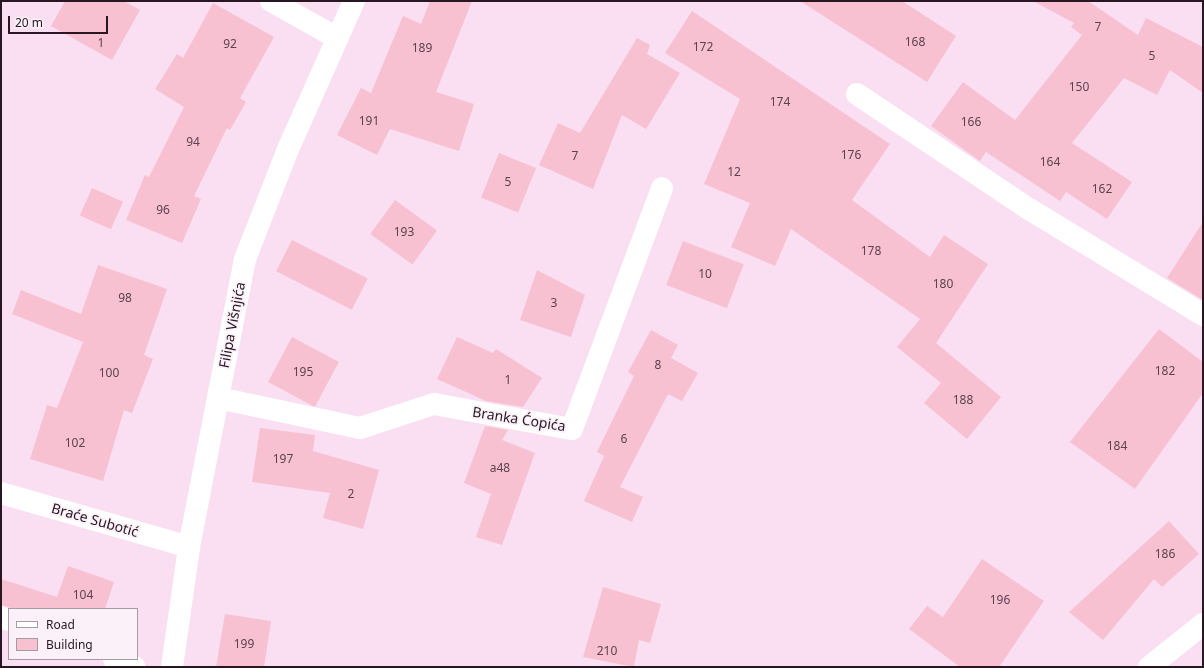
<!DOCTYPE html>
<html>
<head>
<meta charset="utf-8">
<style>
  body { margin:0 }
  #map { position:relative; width:1204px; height:668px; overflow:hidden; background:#fadef1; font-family:"Noto Sans",sans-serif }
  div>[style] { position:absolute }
  .building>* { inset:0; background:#f8c1d2; transform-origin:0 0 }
  .street>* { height:22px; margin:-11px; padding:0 11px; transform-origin:11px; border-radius:11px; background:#fff }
  .secondary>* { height:22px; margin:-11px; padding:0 11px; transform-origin:11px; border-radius:11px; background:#fff }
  span { translate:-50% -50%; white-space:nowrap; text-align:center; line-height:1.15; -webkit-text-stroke:3.5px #fbf1f8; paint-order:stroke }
  .number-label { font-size:12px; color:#5c424f }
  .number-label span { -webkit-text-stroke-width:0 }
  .street-label { font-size:14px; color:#281723 }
  .frame { position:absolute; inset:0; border:2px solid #281723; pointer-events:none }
  .legend { position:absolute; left:8px; top:608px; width:130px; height:52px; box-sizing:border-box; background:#fbf1f8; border:1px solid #a79aa3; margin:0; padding:5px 7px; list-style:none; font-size:12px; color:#281723 }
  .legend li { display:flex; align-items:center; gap:8px; height:20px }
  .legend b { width:20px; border:1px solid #a79aa3 }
  .scale { position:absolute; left:8px; top:16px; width:100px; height:18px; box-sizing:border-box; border:2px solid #281723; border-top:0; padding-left:5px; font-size:12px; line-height:14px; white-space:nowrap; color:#281723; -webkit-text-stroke:3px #fbf1f8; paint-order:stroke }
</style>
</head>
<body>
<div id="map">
  <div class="building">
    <i style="clip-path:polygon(65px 1px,124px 1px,140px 10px,112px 60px,51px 26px)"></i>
    <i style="clip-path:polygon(430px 1px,472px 1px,436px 92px,474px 104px,459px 151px,390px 129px,377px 155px,337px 135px,361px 88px,371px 93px,403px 16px,421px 24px)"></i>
    <i style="clip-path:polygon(800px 1px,902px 1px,956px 36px,927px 82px)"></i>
    <i style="clip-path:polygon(1033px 1px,1088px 1px,1138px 35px,1146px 18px,1203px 47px,1203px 93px,1170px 70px,1157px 95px,1124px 78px,1072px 143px,1132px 182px,1107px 219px,1066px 192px,1060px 201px,986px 152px,980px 161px,931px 126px,963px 82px,1015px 120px,1082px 35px,1071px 27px,1074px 23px)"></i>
    <i style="clip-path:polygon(213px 3px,274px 37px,240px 98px,246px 102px,230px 130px,227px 128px,194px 196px,201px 199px,182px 243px,126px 220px,145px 175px,149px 177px,184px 107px,155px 89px,177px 54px,183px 58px)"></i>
    <i style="clip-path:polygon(692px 11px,890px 144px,852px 200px,930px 257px,944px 235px,988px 264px,936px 343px,1001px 397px,967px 439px,924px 403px,941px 383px,897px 347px,920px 319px,791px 229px,775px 266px,731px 247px,750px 203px,704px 184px,740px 99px,665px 53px)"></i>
    <i style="clip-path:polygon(637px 38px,650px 45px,647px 54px,680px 73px,646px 129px,622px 115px,593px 189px,539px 165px,558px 123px,580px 133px)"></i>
    <i style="left:499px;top:153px;width:40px;height:48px;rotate:22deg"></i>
    <i style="left:92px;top:188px;width:34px;height:30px;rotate:24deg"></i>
    <i style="left:395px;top:200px;width:52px;height:42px;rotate:36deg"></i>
    <i style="clip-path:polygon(1203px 222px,1203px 300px,1167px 278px)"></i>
    <i style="left:292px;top:240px;width:85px;height:35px;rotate:27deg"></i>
    <i style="left:683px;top:241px;width:65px;height:47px;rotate:21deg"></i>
    <i style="clip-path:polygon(98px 265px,167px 289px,144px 355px,153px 359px,132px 413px,124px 410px,103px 481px,30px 459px,47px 405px,57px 408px,83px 342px,12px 314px,21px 290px,81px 314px)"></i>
    <i style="clip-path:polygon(537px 270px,585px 295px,571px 337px,520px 320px)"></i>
    <i style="clip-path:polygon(1159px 329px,1203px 362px,1203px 393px,1135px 489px,1070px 442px)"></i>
    <i style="clip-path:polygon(651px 330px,678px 345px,671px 358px,698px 373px,682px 401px,668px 394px,620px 487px,643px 497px,632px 522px,584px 501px,604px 456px,597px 452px,634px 376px,628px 372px)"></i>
    <i style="left:292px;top:337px;width:53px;height:51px;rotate:28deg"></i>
    <i style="clip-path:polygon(457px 337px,493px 353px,496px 349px,542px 378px,523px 407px,486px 401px,437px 379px)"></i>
    <i style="clip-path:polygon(485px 426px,508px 430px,502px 440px,535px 453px,502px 545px,476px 537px,491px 494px,464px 483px)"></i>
    <i style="clip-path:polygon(260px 428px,315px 435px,313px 451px,379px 470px,363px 529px,323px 518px,330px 493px,252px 482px)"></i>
    <i style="clip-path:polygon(1169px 521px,1199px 554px,1162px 587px,1154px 579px,1103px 640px,1069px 612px)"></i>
    <i style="clip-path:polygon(982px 559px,1044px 601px,999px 667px,960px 667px,909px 629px,927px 606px,943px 617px)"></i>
    <i style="clip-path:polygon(68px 566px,114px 582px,105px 609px,14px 609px,1px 605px,1px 579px,57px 597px)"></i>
    <i style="clip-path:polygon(603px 587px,661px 604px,650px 643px,639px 640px,634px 667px,583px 657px)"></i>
    <i style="clip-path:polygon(225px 614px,271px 621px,264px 667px,216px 667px)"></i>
  </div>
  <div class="street">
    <i style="left:271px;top:1px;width:76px;rotate:29.3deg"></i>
    <i style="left:857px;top:94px;width:207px;rotate:33.8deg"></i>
    <i style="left:1029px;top:209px;width:204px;rotate:31.3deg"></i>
    <i style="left:218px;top:398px;width:145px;rotate:11.9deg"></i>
    <i style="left:360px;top:428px;width:78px;rotate:-18deg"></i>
    <i style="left:434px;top:404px;width:140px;rotate:10.3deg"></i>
    <i style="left:572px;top:429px;width:257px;rotate:-69.5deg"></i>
    <i style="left:1px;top:493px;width:196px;rotate:16deg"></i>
    <i style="left:1px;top:617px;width:9px;rotate:21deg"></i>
    <i style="left:114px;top:659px;width:22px;rotate:21deg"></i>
  </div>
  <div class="secondary">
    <i style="left:172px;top:667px;width:121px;rotate:-81.9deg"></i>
    <i style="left:189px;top:547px;width:293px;rotate:-79deg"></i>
    <i style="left:245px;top:259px;width:120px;rotate:-68.6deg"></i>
    <i style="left:289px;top:147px;width:160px;rotate:-66deg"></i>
    <i style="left:1149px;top:667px;width:69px;rotate:-38.5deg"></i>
  </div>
  <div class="number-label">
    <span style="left:1098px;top:27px">7</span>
    <span style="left:915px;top:42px">168</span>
    <span style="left:101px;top:43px">1</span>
    <span style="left:230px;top:44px">92</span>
    <span style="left:703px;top:47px">172</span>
    <span style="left:422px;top:48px">189</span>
    <span style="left:1152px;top:56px">5</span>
    <span style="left:1079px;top:87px">150</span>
    <span style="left:780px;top:102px">174</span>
    <span style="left:369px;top:121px">191</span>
    <span style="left:971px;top:122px">166</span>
    <span style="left:193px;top:142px">94</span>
    <span style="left:851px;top:155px">176</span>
    <span style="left:575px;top:156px">7</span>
    <span style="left:1050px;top:162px">164</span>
    <span style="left:734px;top:172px">12</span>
    <span style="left:508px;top:182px">5</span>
    <span style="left:1102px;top:189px">162</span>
    <span style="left:163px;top:210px">96</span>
    <span style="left:404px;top:232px">193</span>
    <span style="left:871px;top:251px">178</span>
    <span style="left:705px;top:274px">10</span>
    <span style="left:943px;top:284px">180</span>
    <span style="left:125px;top:298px">98</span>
    <span style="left:554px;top:303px">3</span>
    <span style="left:658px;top:365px">8</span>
    <span style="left:1165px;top:371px">182</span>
    <span style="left:303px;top:372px">195</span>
    <span style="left:109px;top:373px">100</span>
    <span style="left:508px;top:380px">1</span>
    <span style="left:963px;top:400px">188</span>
    <span style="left:624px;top:439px">6</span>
    <span style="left:75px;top:443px">102</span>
    <span style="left:1117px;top:446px">184</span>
    <span style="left:283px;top:459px">197</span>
    <span style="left:500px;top:468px">a48</span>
    <span style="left:351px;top:494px">2</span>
    <span style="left:1165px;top:554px">186</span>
    <span style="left:83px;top:595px">104</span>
    <span style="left:1000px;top:600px">196</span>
    <span style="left:244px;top:644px">199</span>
    <span style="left:607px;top:651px">210</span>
  </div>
  <div class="street-label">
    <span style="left:232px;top:325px;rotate:-79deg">Filipa Višnjića</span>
    <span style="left:519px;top:419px;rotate:9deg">Branka Ćopića</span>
    <span style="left:95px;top:520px;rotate:16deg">Braće Subotić</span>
  </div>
  <div class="frame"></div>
  <ul class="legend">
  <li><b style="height:5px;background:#fff"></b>Road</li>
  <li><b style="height:11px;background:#f8c1d2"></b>Building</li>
  </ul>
  <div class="scale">20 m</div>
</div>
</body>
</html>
